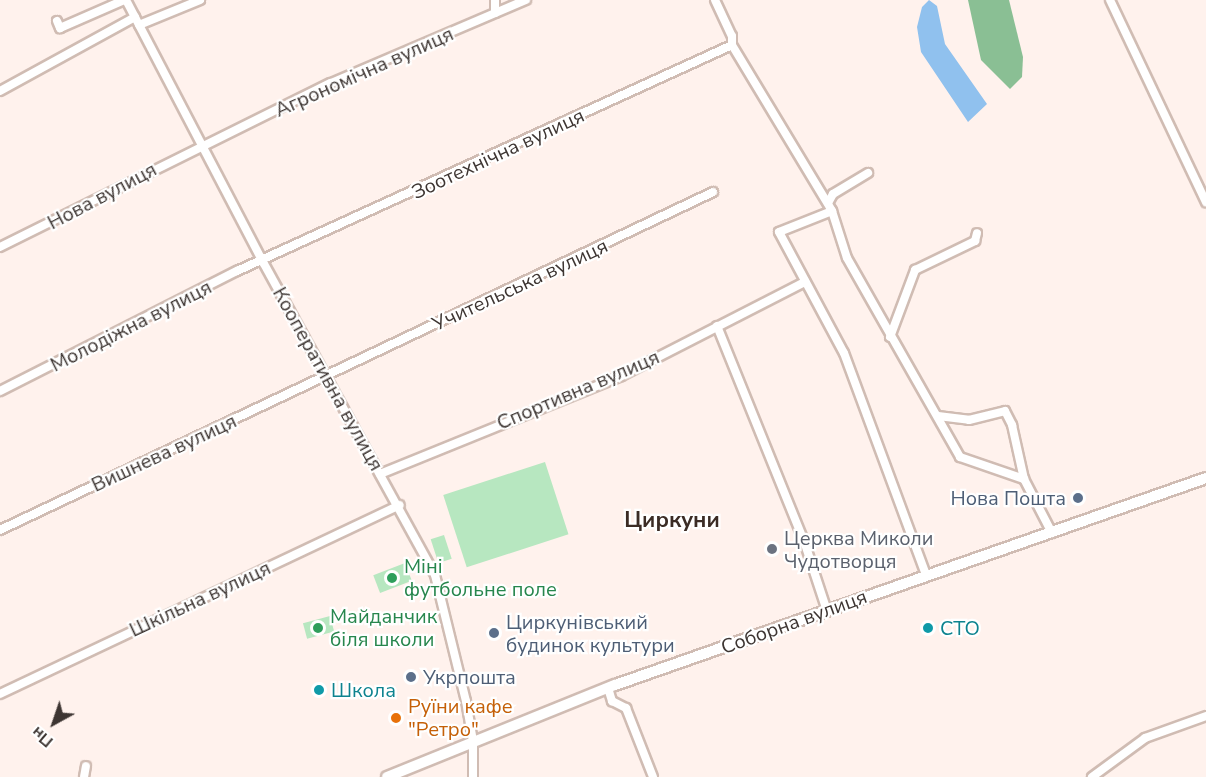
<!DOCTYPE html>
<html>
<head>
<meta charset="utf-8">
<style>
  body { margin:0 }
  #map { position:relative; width:1206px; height:777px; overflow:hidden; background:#fff2ed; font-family:"Nunito Sans",sans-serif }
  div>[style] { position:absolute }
  .green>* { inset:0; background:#b7e7c0; transform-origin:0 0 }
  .forest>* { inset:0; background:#8abf94 }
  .water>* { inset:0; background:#90c1ee }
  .roads { filter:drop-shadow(2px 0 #d0bcb3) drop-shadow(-2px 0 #d0bcb3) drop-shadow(0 2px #d0bcb3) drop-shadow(0 -2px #d0bcb3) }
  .minor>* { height:8px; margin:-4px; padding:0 4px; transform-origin:4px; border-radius:4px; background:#fff }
  .tertiary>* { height:10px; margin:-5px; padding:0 5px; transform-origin:5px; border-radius:5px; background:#fff }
  .dots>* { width:16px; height:16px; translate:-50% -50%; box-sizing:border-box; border:3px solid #fff; border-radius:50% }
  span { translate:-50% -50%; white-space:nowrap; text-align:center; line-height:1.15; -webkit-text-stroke:4.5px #fff; paint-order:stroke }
  .street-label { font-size:20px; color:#3d3532 }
  .service-label { font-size:20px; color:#4e5e75 }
  .right { translate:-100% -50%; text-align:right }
  .left { translate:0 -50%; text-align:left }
  .worship-label { font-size:20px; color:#5b616d }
  .leisure-label { font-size:20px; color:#27864d }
  .culture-label { font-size:20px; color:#0d838f }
  .food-label { font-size:20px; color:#c56008 }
  .quarter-label { font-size:22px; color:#3b2c25; font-weight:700 }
  .north { position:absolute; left:24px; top:693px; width:60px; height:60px; -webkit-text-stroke:4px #fff; paint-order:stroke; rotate:220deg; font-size:16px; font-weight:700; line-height:24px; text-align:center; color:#3d3532 }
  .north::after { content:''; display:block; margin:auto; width:21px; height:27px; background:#3d3532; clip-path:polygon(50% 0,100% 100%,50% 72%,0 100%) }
</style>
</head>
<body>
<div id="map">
  <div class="green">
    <i style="left:545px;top:462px;width:76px;height:107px;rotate:72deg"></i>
    <i style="left:444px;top:535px;width:25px;height:14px;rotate:72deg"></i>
    <i style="left:405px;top:563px;width:19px;height:34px;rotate:69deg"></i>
    <i style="left:330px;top:616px;width:16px;height:28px;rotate:75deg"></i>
  </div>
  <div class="forest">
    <i style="clip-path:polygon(968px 0,1009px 0,1023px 57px,1022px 77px,1010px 89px,981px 60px)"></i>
  </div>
  <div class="water">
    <i style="clip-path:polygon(929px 0,937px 6px,945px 44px,987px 104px,968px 122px,921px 52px,917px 27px,922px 7px)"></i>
  </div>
  <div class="roads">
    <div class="minor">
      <i style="left:126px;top:0;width:296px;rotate:62.4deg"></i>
      <i style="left:263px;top:262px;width:357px;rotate:61.2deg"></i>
      <i style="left:435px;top:575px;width:130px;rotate:76.2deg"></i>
      <i style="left:466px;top:701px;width:41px;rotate:80.1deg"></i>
      <i style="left:473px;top:741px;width:36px;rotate:90deg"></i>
      <i style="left:495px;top:0;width:13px;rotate:90deg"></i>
      <i style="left:715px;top:0;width:40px;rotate:65deg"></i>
      <i style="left:732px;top:36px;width:9px;rotate:90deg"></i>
      <i style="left:732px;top:45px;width:194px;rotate:58.9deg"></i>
      <i style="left:832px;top:211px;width:57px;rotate:158.4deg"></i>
      <i style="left:779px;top:232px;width:137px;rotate:61.8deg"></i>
      <i style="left:844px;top:353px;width:237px;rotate:69.7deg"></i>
      <i style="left:1110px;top:0;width:224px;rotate:64.6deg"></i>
      <i style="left:57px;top:21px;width:8px;rotate:67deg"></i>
      <i style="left:60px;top:28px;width:70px;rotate:-23.6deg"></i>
      <i style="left:139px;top:25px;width:66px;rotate:-22.3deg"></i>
      <i style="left:0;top:91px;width:154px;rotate:-28.7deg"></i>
      <i style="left:828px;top:203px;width:10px;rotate:-61deg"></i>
      <i style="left:833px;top:194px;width:41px;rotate:-31deg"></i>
      <i style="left:832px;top:211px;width:49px;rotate:72.3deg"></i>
      <i style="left:847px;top:258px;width:229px;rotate:60.4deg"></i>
      <i style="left:960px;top:457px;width:68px;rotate:19deg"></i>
      <i style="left:1024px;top:479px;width:61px;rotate:62.6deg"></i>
      <i style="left:0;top:247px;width:369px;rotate:-26.4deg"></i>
      <i style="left:331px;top:83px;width:212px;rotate:-23.1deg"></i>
      <i style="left:717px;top:326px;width:232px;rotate:68deg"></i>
      <i style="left:804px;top:541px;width:74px;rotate:71.8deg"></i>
      <i style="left:890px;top:337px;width:72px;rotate:-69.5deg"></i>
      <i style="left:915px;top:270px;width:67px;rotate:-25.8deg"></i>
      <i style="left:975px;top:241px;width:8px;rotate:-76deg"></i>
      <i style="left:0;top:391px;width:266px;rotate:-26.9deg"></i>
      <i style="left:237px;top:271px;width:544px;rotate:-24.54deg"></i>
      <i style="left:938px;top:416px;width:31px;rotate:7deg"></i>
      <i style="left:969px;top:420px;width:37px;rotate:-14deg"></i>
      <i style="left:1005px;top:411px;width:16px;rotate:63deg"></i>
      <i style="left:1012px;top:425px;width:55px;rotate:77.5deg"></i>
      <i style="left:380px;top:474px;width:260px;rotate:-22.1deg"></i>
      <i style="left:621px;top:376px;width:207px;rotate:-27.1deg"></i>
      <i style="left:0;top:530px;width:789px;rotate:-25.36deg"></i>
      <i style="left:608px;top:688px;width:14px;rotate:73deg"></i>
      <i style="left:612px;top:701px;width:16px;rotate:27deg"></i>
      <i style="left:626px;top:708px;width:74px;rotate:68.6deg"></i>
      <i style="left:0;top:694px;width:442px;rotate:-25.3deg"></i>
      <i style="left:84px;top:777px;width:11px;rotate:-80deg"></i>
      <i style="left:1092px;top:777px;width:66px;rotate:-36.3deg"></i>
      <i style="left:1145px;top:738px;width:65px;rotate:-19.8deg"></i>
    </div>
    <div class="tertiary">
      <i style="left:387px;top:777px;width:246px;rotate:-22deg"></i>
      <i style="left:615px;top:685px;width:626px;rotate:-19.3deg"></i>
    </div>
  </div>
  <div class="dots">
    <i style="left:1078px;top:498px;background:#5c6f8a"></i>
    <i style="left:772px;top:549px;background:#6b7280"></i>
    <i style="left:392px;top:578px;background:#2e9e5b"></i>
    <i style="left:318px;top:628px;background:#2e9e5b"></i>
    <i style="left:928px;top:628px;background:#0f9aa8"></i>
    <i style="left:494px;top:633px;background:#5c6f8a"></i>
    <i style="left:411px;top:677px;background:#5c6f8a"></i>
    <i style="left:319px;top:690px;background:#0f9aa8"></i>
    <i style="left:396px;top:718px;background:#e8710a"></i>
  </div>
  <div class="street-label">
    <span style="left:364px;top:72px;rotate:-24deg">Агрономічна вулиця</span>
    <span style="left:498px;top:154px;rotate:-25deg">Зоотехнічна вулиця</span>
    <span style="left:102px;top:196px;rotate:-28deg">Нова вулиця</span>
    <span style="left:520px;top:285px;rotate:-25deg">Учительська вулиця</span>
    <span style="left:131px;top:326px;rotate:-27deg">Молодіжна вулиця</span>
    <span style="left:328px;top:379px;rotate:61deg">Кооперативна вулиця</span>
    <span style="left:578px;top:390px;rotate:-23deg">Спортивна вулиця</span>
    <span style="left:164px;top:453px;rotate:-25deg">Вишнева вулиця</span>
    <span style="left:200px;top:599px;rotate:-25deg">Шкільна вулиця</span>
    <span style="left:794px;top:622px;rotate:-20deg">Соборна вулиця</span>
  </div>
  <div class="service-label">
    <span class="right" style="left:1066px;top:498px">Нова Пошта</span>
    <span class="left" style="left:506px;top:634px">Циркунівський<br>будинок культури</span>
    <span class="left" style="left:423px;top:677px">Укрпошта</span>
  </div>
  <div class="worship-label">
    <span class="left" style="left:784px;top:550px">Церква Миколи<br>Чудотворця</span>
  </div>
  <div class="leisure-label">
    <span class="left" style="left:404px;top:578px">Міні<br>футбольне поле</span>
    <span class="left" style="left:330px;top:628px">Майданчик<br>біля школи</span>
  </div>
  <div class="culture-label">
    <span class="left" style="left:940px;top:628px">СТО</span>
    <span class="left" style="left:331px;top:690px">Школа</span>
  </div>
  <div class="food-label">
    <span class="left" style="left:408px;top:718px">Руїни кафе<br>"Ретро"</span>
  </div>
  <div class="quarter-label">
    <span style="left:672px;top:521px">Циркуни</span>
  </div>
  <div class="north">Пн</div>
</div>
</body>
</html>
